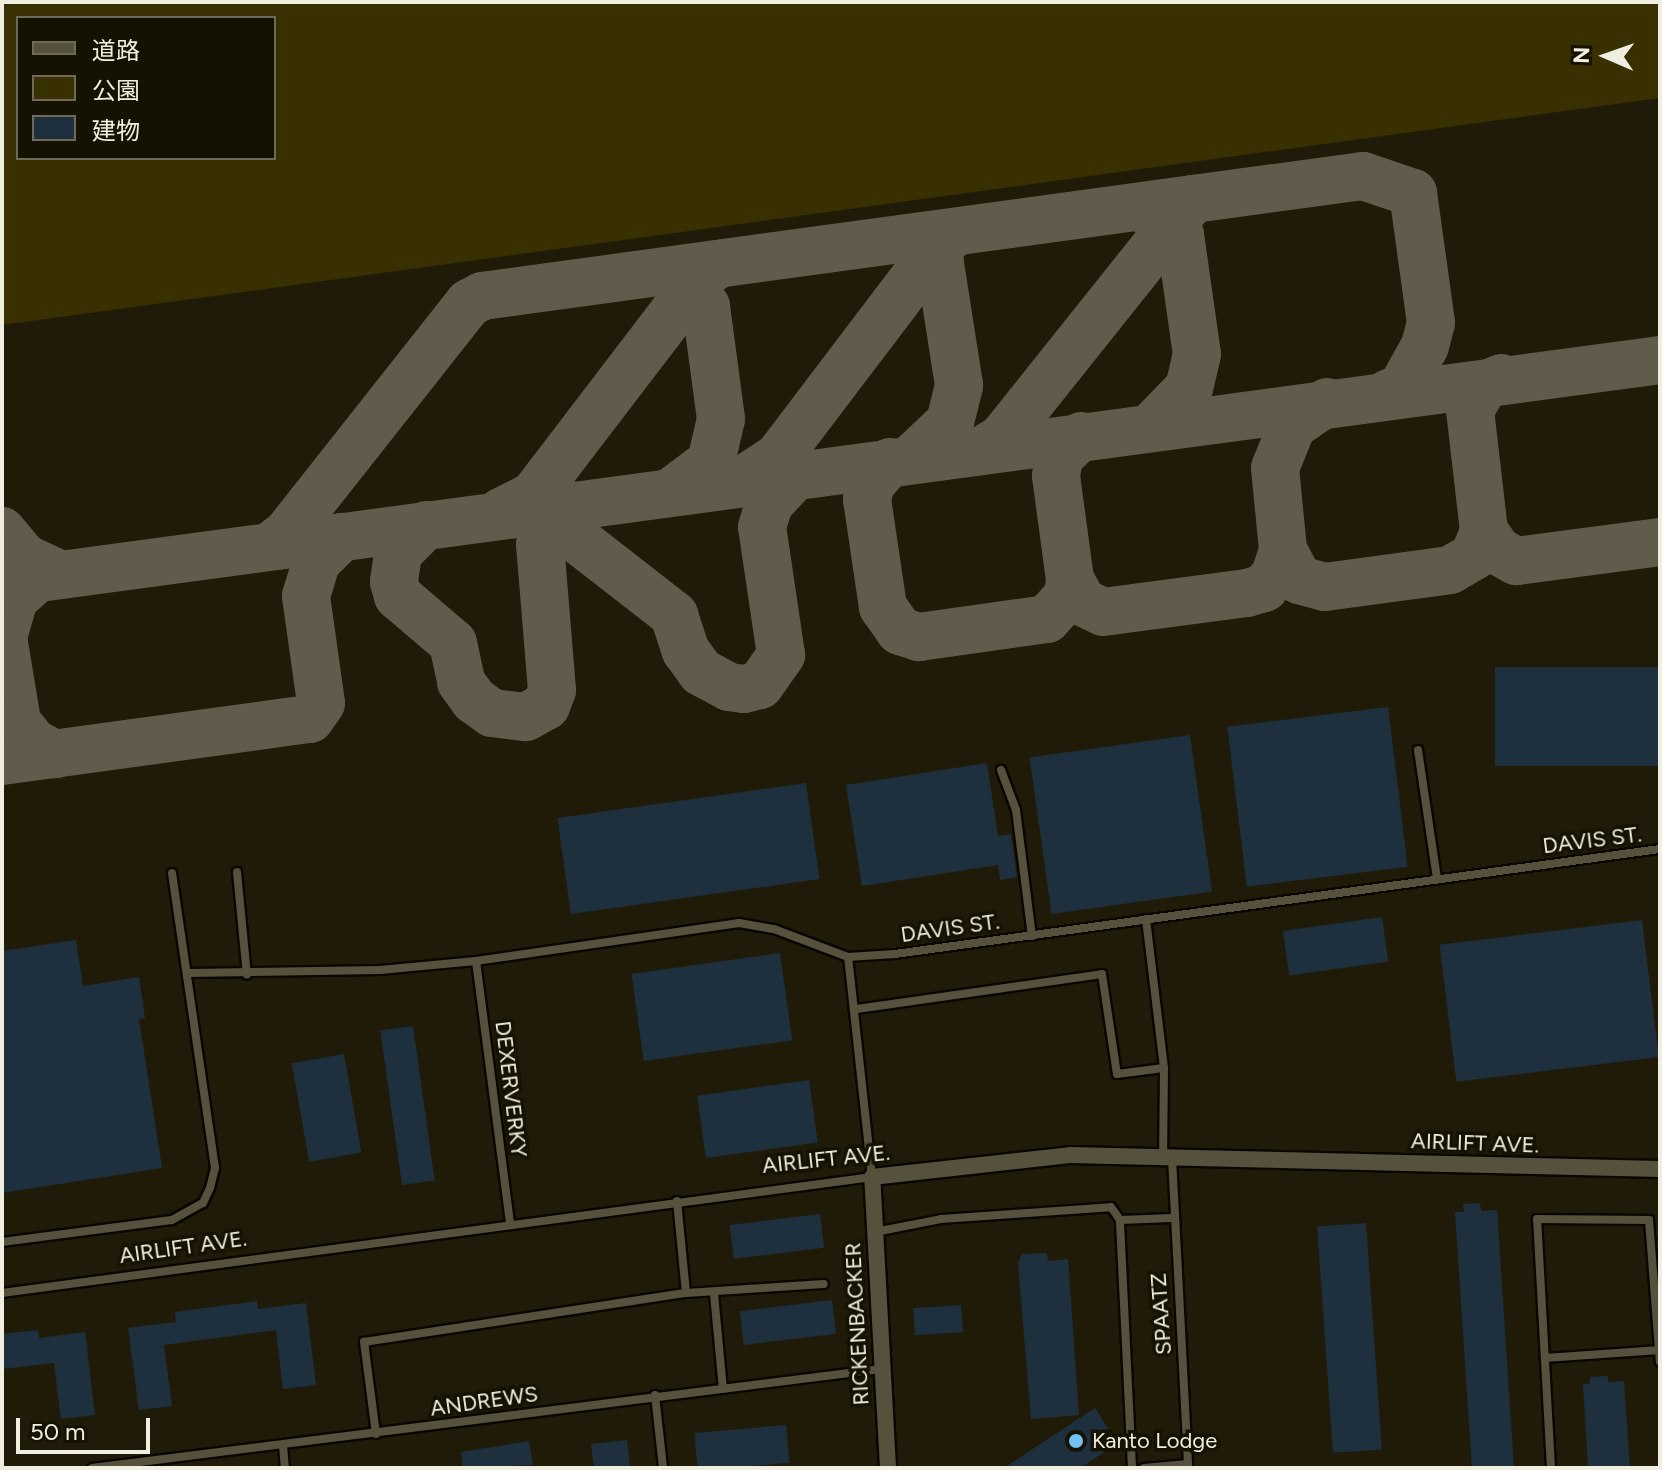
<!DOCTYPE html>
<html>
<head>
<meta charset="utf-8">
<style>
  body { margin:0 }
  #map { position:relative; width:1662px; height:1470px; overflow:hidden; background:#201b08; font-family:Figtree,"Noto Sans JP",sans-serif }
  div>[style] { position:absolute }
  .green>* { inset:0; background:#393001 }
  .taxiway>* { height:48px; margin:-24px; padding:0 24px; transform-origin:24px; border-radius:24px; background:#605b4a }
  .building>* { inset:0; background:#1e303d; transform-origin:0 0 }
  .roads { filter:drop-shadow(2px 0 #090600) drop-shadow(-2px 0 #090600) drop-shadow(0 2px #090600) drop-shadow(0 -2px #090600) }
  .lane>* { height:8px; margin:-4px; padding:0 4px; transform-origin:4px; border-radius:4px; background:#55513c }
  .street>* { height:16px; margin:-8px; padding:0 8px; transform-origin:8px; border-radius:8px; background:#55513c }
  .dots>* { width:22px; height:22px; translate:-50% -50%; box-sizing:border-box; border:4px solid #161202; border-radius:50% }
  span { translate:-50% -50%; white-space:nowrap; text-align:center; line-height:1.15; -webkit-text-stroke:7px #161202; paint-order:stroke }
  .street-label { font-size:22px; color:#f0ede1 }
  .poi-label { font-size:22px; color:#f0ede1 }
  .left { translate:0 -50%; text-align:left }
  .frame { position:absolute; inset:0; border:4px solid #f0ede1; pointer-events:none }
  .legend { position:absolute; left:16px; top:16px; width:260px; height:144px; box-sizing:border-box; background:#161202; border:2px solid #6d6a5b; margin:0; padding:10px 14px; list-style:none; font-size:24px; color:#f0ede1 }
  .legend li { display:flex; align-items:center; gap:16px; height:40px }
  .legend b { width:40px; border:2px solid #6d6a5b }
  .north { position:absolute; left:1566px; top:16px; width:80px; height:80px; -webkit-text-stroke:6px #161202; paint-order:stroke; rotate:272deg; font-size:22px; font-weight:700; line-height:32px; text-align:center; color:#f0ede1 }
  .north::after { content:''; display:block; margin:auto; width:28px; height:36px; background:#f0ede1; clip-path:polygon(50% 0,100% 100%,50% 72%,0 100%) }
  .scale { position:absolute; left:16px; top:1418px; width:134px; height:36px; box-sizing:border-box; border:4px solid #f0ede1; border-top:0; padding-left:10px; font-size:24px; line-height:28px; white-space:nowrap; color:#f0ede1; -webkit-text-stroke:6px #161202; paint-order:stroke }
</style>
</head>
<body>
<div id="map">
  <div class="green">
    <i style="clip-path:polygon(evenodd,2px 2px,1660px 2px,1660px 98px,2px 325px,2px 2px,18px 18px,274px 18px,274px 158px,18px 158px,18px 18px)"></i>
  </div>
  <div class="taxiway">
    <i style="left:1151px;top:214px;width:17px;rotate:21deg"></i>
    <i style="left:1167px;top:220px;width:20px;rotate:49deg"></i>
    <i style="left:1180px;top:235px;width:120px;rotate:81.9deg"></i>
    <i style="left:1197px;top:354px;width:35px;rotate:103deg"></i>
    <i style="left:1189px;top:388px;width:53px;rotate:134.2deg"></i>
    <i style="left:1501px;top:378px;width:19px;rotate:155deg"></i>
    <i style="left:1484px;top:386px;width:28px;rotate:120deg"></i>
    <i style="left:1470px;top:410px;width:122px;rotate:83.4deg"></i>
    <i style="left:1484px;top:531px;width:24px;rotate:55deg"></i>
    <i style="left:1498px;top:551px;width:21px;rotate:29deg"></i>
    <i style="left:1516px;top:561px;width:145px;rotate:-7.5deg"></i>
    <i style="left:1327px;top:402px;width:42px;rotate:145.6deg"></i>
    <i style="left:1292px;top:426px;width:45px;rotate:112deg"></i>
    <i style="left:1275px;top:468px;width:82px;rotate:84.4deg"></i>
    <i style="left:1283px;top:550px;width:34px;rotate:62deg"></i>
    <i style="left:1299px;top:580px;width:27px;rotate:15deg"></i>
    <i style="left:1325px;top:587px;width:126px;rotate:-7.7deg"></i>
    <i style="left:1450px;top:570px;width:28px;rotate:-30deg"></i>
    <i style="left:1474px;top:556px;width:27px;rotate:-68deg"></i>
    <i style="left:1081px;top:436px;width:30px;rotate:136deg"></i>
    <i style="left:1059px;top:457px;width:19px;rotate:99deg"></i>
    <i style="left:1056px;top:476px;width:104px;rotate:82.3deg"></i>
    <i style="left:1070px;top:579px;width:26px;rotate:62deg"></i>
    <i style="left:1082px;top:602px;width:23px;rotate:25deg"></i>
    <i style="left:1103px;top:612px;width:145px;rotate:-7.5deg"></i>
    <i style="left:1247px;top:593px;width:18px;rotate:-16deg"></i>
    <i style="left:1264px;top:588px;width:17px;rotate:-50deg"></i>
    <i style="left:1275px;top:575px;width:26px;rotate:-72deg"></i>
    <i style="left:984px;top:449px;width:21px;rotate:-31deg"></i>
    <i style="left:1002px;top:438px;width:306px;rotate:-51.4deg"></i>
    <i style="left:911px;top:459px;width:54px;rotate:-43.5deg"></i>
    <i style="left:950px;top:422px;width:38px;rotate:-76deg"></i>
    <i style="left:959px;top:385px;width:123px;rotate:-98.9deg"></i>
    <i style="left:940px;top:263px;width:35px;rotate:-145deg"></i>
    <i style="left:890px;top:462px;width:29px;rotate:131deg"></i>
    <i style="left:871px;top:484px;width:16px;rotate:105deg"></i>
    <i style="left:867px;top:499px;width:109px;rotate:81.6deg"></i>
    <i style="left:883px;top:607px;width:29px;rotate:55deg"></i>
    <i style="left:900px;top:631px;width:20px;rotate:18deg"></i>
    <i style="left:919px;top:637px;width:129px;rotate:-8deg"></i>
    <i style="left:1047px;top:619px;width:31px;rotate:-48deg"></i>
    <i style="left:1068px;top:596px;width:17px;rotate:-83deg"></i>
    <i style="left:740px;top:482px;width:45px;rotate:-33.3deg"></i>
    <i style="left:778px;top:457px;width:260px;rotate:-52.8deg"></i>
    <i style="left:935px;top:250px;width:27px;rotate:-42deg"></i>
    <i style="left:671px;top:492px;width:50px;rotate:-36.9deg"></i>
    <i style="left:711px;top:462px;width:44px;rotate:-76.9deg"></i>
    <i style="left:721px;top:419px;width:114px;rotate:-97.6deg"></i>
    <i style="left:706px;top:306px;width:47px;rotate:-136.7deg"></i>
    <i style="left:527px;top:511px;width:31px;rotate:22deg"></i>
    <i style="left:556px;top:523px;width:150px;rotate:37.9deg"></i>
    <i style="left:674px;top:615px;width:38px;rotate:72deg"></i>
    <i style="left:686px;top:651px;width:26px;rotate:54deg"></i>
    <i style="left:701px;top:672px;width:32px;rotate:28deg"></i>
    <i style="left:729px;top:687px;width:15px;rotate:8deg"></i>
    <i style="left:744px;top:689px;width:16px;rotate:-14deg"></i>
    <i style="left:760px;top:685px;width:37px;rotate:-55deg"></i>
    <i style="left:781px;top:655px;width:129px;rotate:-98.4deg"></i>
    <i style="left:762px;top:527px;width:24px;rotate:-73deg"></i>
    <i style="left:769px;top:504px;width:35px;rotate:-47deg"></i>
    <i style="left:501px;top:512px;width:36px;rotate:-27deg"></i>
    <i style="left:533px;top:496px;width:277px;rotate:-52.6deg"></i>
    <i style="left:701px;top:276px;width:22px;rotate:-34deg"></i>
    <i style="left:426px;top:525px;width:40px;rotate:135deg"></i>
    <i style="left:398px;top:553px;width:29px;rotate:98deg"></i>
    <i style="left:394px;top:582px;width:15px;rotate:74deg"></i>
    <i style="left:398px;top:596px;width:72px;rotate:40.5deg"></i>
    <i style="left:453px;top:643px;width:40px;rotate:78deg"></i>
    <i style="left:461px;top:682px;width:22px;rotate:54deg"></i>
    <i style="left:474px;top:700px;width:22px;rotate:36deg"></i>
    <i style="left:492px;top:713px;width:34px;rotate:7deg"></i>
    <i style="left:526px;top:717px;width:23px;rotate:-29deg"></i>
    <i style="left:546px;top:706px;width:17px;rotate:-69deg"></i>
    <i style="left:552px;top:690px;width:146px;rotate:-94.7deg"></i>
    <i style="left:540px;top:544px;width:50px;rotate:-50.6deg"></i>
    <i style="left:2px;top:531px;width:35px;rotate:50deg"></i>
    <i style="left:25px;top:558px;width:40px;rotate:25deg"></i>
    <i style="left:271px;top:546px;width:22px;rotate:-39deg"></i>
    <i style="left:288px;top:532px;width:292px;rotate:-51.7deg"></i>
    <i style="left:469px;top:303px;width:15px;rotate:-28deg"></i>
    <i style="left:482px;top:296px;width:889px;rotate:-7.76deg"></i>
    <i style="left:1363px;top:176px;width:53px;rotate:18.8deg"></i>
    <i style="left:1413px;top:193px;width:131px;rotate:82.1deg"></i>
    <i style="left:1431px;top:323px;width:24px;rotate:105deg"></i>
    <i style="left:1425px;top:346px;width:49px;rotate:119.2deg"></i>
    <i style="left:1401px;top:389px;width:13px;rotate:162deg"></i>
    <i style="left:38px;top:578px;width:32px;rotate:139deg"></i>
    <i style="left:14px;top:599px;width:40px;rotate:106deg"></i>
    <i style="left:3px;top:637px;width:86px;rotate:80.6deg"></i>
    <i style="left:17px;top:722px;width:27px;rotate:51deg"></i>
    <i style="left:34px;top:743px;width:24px;rotate:28deg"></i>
    <i style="left:2px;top:583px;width:1673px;rotate:-7.66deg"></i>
    <i style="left:2px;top:761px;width:311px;rotate:-7.8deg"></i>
    <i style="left:310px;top:719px;width:19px;rotate:-55deg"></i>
    <i style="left:321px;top:703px;width:108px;rotate:-98deg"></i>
    <i style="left:306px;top:596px;width:37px;rotate:-73deg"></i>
    <i style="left:317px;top:561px;width:35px;rotate:-44deg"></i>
  </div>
  <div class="building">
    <i style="left:1660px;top:667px;width:99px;height:165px;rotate:90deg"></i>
    <i style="left:1388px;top:707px;width:161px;height:162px;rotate:83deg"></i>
    <i style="left:1190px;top:735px;width:158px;height:162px;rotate:82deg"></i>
    <i style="clip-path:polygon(987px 763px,998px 836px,1011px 834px,1017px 877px,1000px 880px,998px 865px,862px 886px,846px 785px)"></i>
    <i style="left:806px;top:783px;width:97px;height:251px;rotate:82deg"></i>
    <i style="left:1382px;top:917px;width:45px;height:100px;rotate:82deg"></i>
    <i style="left:1642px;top:920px;width:138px;height:204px;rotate:83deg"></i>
    <i style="clip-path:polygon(76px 940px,83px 986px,139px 977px,145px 1018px,139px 1019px,162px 1168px,2px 1193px,2px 951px)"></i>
    <i style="left:780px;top:953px;width:88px;height:150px;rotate:82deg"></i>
    <i style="left:413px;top:1026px;width:156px;height:33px;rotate:82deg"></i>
    <i style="left:344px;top:1054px;width:100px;height:53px;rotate:80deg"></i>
    <i style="left:809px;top:1080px;width:63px;height:113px;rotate:82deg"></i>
    <i style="clip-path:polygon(1480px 1203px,1481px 1211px,1497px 1210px,1514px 1468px,1472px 1468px,1455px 1212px,1464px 1212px,1463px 1204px)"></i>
    <i style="left:820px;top:1214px;width:34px;height:91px;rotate:83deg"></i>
    <i style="left:1366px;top:1223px;width:227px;height:49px;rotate:86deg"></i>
    <i style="clip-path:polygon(1047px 1253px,1048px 1261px,1068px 1259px,1079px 1415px,1031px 1419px,1018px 1263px,1022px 1254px)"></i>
    <i style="left:832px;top:1300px;width:34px;height:93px;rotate:83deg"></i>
    <i style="clip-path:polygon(257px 1301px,258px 1309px,306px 1303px,316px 1385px,283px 1389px,276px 1330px,164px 1345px,172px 1406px,139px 1410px,128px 1328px,176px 1322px,175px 1312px)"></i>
    <i style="left:961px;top:1305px;width:27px;height:48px;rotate:86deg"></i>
    <i style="clip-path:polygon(38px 1330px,39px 1338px,85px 1332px,95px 1415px,61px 1419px,54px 1363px,2px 1369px,2px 1334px)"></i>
    <i style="clip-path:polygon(1608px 1376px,1608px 1382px,1624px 1381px,1630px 1468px,1588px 1468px,1583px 1384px,1590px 1384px,1590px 1377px)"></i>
    <i style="clip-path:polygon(1095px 1408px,1109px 1430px,1102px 1435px,1111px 1448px,1080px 1468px,1004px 1468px)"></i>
    <i style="left:786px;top:1425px;width:38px;height:92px;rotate:85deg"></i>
    <i style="clip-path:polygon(627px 1440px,630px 1468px,594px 1468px,591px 1444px)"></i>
    <i style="clip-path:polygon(529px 1441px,533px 1465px,463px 1468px,461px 1452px)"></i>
  </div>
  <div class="roads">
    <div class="lane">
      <i style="left:1418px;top:750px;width:130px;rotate:81.6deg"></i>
      <i style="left:1001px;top:770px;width:43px;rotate:69.4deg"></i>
      <i style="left:1016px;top:810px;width:127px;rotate:82.8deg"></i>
      <i style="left:237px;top:872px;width:103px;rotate:84.5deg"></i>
      <i style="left:1146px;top:919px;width:150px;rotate:83.1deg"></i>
      <i style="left:1164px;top:1068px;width:89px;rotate:90.6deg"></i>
      <i style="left:476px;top:961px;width:263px;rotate:82.6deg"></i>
      <i style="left:189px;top:973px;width:191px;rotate:-0.9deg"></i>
      <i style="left:380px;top:970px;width:96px;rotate:-5.4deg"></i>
      <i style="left:476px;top:961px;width:266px;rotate:-8.2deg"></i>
      <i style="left:739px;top:923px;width:36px;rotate:10deg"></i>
      <i style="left:774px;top:929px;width:79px;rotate:20.7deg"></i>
      <i style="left:848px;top:957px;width:47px;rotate:-3.7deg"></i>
      <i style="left:895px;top:954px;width:772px;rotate:-7.82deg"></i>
      <i style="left:857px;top:1009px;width:247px;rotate:-8.1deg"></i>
      <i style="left:1102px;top:974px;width:101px;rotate:81.5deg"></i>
      <i style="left:1117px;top:1074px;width:47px;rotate:-7.3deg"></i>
      <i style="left:1172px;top:1158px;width:310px;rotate:87deg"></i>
      <i style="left:677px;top:1201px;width:92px;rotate:84.4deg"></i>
      <i style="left:875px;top:1232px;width:67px;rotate:-11.1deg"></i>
      <i style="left:941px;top:1219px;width:170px;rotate:-4deg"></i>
      <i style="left:1111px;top:1207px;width:16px;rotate:55deg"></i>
      <i style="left:2px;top:1242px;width:171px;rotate:-7.4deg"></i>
      <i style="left:172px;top:1220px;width:35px;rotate:-29deg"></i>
      <i style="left:203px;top:1203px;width:17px;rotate:-65deg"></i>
      <i style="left:210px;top:1188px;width:21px;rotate:-76deg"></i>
      <i style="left:215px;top:1168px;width:298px;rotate:-98.3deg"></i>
      <i style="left:2px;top:1293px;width:878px;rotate:-7.59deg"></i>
      <i style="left:872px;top:1177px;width:221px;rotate:-96.2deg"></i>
      <i style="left:714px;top:1294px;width:95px;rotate:84.6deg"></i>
      <i style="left:1545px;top:1358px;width:115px;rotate:-4deg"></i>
      <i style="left:655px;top:1395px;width:73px;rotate:83.7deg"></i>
      <i style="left:376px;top:1434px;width:93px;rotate:-97.4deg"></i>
      <i style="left:364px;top:1342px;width:326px;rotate:-8.7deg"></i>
      <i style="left:686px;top:1293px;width:138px;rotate:-3.7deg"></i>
      <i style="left:283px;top:1446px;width:22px;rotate:85deg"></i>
      <i style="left:92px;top:1468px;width:795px;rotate:-7.15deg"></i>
      <i style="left:1132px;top:1468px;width:248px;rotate:-92.8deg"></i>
      <i style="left:1120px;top:1220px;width:52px;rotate:-2.2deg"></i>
      <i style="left:1144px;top:1468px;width:44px;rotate:-5.2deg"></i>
      <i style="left:1551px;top:1468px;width:249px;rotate:-93.2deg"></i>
      <i style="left:1537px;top:1219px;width:112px;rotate:0.5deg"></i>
      <i style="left:1649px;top:1220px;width:142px;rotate:85.6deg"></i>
    </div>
    <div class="street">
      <i style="left:888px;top:1468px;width:291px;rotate:-93.1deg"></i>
      <i style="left:872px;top:1177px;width:199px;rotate:-6.3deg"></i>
      <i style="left:1070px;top:1155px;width:590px;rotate:1.36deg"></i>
    </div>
  </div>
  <div class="dots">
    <i style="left:1076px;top:1441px;background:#73c1f6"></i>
  </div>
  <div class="street-label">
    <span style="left:1592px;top:840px;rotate:-7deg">DAVIS ST.</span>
    <span style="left:950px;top:928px;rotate:-8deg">DAVIS ST.</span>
    <span style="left:511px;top:1089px;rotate:83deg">DEXERVERKY</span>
    <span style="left:1475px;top:1143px;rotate:2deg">AIRLIFT AVE.</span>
    <span style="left:826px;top:1159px;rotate:-6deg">AIRLIFT AVE.</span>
    <span style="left:183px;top:1247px;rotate:-8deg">AIRLIFT AVE.</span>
    <span style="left:1161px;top:1314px;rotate:-94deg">SPAATZ</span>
    <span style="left:857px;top:1324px;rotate:-93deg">RICKENBACKER</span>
    <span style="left:484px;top:1401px;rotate:-8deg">ANDREWS</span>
  </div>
  <div class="poi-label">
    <span class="left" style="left:1092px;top:1441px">Kanto Lodge</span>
  </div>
  <div class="frame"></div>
  <ul class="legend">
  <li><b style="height:10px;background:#55513c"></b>道路</li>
  <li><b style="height:22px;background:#393001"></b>公園</li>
  <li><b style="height:22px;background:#1e303d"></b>建物</li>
  </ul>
  <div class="north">N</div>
  <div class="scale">50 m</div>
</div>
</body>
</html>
